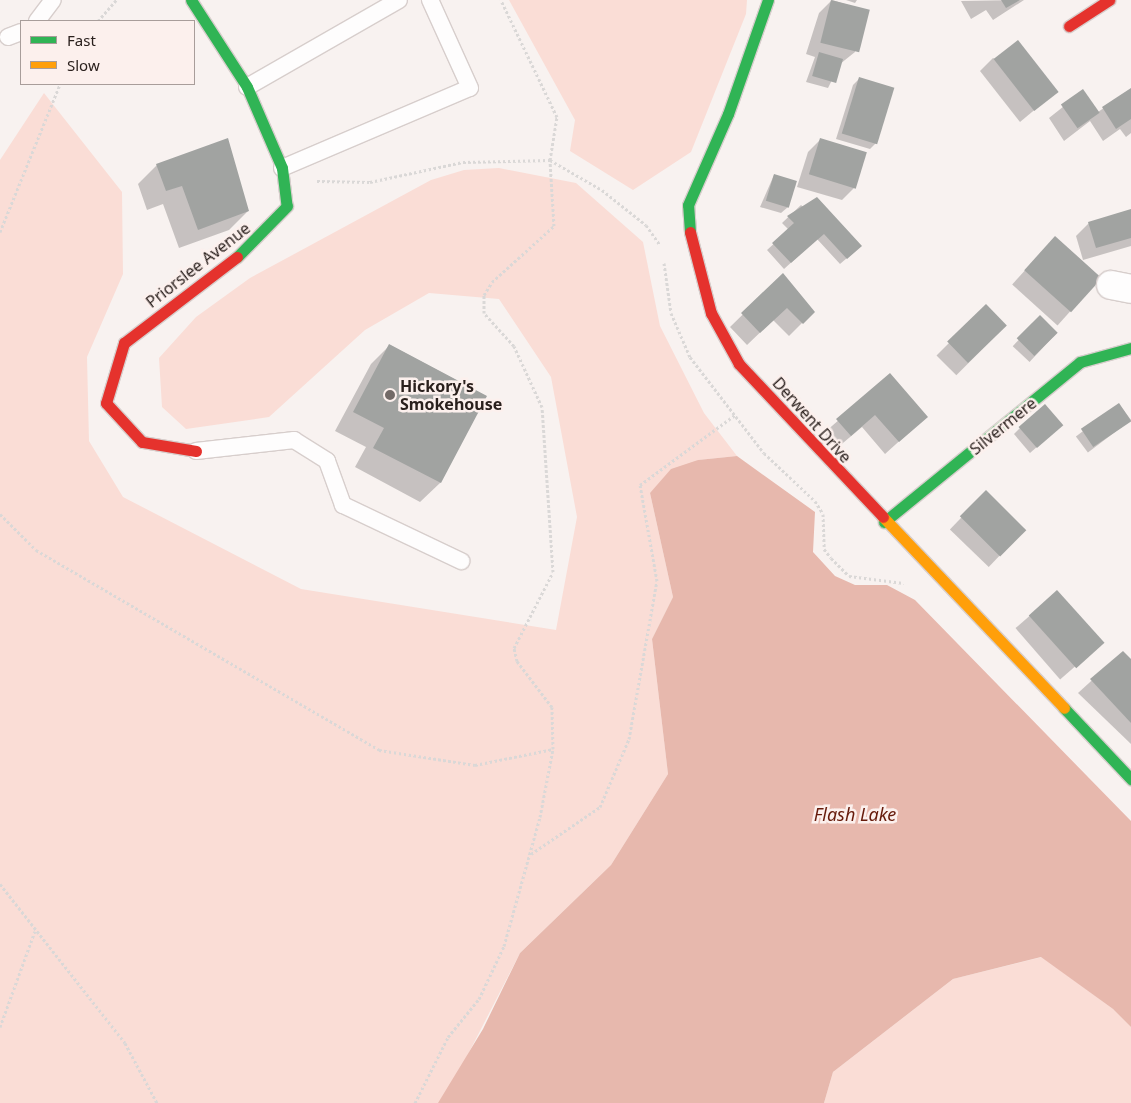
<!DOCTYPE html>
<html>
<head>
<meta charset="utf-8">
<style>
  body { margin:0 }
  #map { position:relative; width:1131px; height:1103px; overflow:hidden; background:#f8f2f0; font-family:"Noto Sans",sans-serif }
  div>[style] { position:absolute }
  .green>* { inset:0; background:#faddd6 }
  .water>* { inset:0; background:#e7b8ad }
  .shadow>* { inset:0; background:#0003; transform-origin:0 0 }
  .building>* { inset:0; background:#a1a3a1; transform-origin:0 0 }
  .path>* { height:3px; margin-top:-1.5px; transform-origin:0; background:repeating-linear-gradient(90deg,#dad8d7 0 2.5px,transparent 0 5px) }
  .roads { filter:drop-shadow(1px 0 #d7cecc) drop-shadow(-1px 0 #d7cecc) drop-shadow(0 1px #d7cecc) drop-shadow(0 -1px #d7cecc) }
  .lane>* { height:16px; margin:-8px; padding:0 8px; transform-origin:8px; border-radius:8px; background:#fefdfd }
  .street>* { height:28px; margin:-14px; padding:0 14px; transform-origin:14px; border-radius:14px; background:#fefdfd }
  .fast>* { height:11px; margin:-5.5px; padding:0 5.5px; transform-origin:5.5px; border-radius:5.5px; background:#30b455 }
  .slow>* { height:11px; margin:-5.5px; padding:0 5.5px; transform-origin:5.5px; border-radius:5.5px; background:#ff9f0a }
  .jam>* { height:11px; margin:-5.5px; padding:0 5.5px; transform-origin:5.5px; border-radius:5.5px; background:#e5322d }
  .dots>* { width:14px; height:14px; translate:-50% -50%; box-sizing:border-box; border:2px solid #fcf0ed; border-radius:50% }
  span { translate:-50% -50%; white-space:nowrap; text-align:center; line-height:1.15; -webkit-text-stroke:5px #fcf0ed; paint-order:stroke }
  .street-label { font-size:16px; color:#2a201d }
  .poi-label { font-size:16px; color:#2a201d; font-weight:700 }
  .left { translate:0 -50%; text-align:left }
  .water-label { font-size:18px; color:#671b0b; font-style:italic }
  .legend { position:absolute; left:20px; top:20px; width:175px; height:65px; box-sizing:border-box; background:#fcf0ed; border:1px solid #a89d9a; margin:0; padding:6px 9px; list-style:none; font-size:15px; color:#2a201d }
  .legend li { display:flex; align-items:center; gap:10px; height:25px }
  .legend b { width:25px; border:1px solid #a89d9a }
</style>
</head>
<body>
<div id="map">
  <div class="green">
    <i style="clip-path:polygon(509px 0,747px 0,746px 14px,691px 152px,633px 190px,570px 151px,575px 120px)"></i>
    <i style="clip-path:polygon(44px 93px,122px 192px,123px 274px,87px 357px,89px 441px,123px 497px,301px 589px,556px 630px,577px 517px,551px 377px,499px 299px,429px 293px,365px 330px,269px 417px,186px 429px,162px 407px,159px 358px,196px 317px,250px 278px,431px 180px,464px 170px,499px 168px,576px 183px,643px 242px,660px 326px,704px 413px,737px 456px,698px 460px,650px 493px,673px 597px,652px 639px,668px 774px,611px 865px,520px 953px,443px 1103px,0 1103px,0 160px)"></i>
    <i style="clip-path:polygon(1042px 957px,1113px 1009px,1131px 1027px,1131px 1103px,824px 1103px,833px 1072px,953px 979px)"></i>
  </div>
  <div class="water">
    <i style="clip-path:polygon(737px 456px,815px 512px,813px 552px,835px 576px,855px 585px,887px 585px,915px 600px,1131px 821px,1131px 1027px,1113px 1009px,1041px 957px,953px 979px,833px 1072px,824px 1103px,438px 1103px,483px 1029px,520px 953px,611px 865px,668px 774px,652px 639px,673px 597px,650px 493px,671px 469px,698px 460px)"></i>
  </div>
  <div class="shadow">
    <i style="clip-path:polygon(832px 0,868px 11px,855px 52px,840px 64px,828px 88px,806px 82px,815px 57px,806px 54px,819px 13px)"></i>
    <i style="clip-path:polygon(846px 0,857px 0,855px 3px)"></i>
    <i style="clip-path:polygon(1024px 0,993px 20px,986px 10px,971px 19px,961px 1px)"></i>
    <i style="clip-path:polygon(993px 58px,1056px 92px,1020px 122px,980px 71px)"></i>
    <i style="clip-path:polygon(859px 79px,876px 143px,870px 149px,836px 139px,853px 85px)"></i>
    <i style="clip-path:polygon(1131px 89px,1131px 133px,1126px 137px,1120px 129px,1103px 141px,1090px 121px,1064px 141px,1049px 118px,1083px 91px,1098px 112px)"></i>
    <i style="clip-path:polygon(821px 139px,855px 187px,842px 200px,797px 187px,808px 152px)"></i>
    <i style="clip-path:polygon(157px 165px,248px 211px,229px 230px,179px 248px,163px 204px,147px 210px,138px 184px)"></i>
    <i style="clip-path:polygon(774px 175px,788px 207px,781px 213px,760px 207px)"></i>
    <i style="clip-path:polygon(801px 205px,854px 252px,840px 264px,817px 239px,784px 269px,767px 250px,789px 230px,782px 223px)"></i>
    <i style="clip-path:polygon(1131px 211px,1131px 246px,1083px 260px,1076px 236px,1089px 223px)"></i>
    <i style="left:1055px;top:237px;width:61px;height:64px;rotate:42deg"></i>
    <i style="clip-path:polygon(783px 275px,813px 312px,789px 336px,773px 320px,747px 345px,730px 327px)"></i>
    <i style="left:986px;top:306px;width:28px;height:70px;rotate:45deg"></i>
    <i style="left:1040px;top:317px;width:23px;height:40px;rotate:43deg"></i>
    <i style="clip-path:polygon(390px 345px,486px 396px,440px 483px,420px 502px,355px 467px,366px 447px,335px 431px,371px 364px)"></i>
    <i style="clip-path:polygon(890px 375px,926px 417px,885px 454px,862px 427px,837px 448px,824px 433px)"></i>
    <i style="left:1119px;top:404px;width:20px;height:54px;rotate:53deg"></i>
    <i style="clip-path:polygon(1020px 428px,1055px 431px,1030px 453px,1014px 434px)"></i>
    <i style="left:986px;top:492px;width:54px;height:52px;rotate:44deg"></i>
    <i style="left:1057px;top:592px;width:68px;height:55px;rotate:49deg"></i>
    <i style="clip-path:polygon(1123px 652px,1131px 661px,1131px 744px,1078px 693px)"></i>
  </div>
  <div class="building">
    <i style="left:831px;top:0;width:40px;height:44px;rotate:14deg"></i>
    <i style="clip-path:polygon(1001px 0,1020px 0,1006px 8px)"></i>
    <i style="left:1018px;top:40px;width:66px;height:31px;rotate:52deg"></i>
    <i style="left:819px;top:52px;width:25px;height:25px;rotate:16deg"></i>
    <i style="left:859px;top:77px;width:37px;height:59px;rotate:17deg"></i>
    <i style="clip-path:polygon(1131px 88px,1131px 119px,1116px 129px,1102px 107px)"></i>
    <i style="left:1083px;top:89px;width:29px;height:27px;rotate:55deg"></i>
    <i style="clip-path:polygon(228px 138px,249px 211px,198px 230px,182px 186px,166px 191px,156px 164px)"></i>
    <i style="left:820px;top:138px;width:49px;height:38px;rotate:17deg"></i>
    <i style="left:774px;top:174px;width:24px;height:28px;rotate:17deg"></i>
    <i style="clip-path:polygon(817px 197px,862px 246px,847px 259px,824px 234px,791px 263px,772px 243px,794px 223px,787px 216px)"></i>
    <i style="clip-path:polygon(1131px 209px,1131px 238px,1096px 248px,1088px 222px)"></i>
    <i style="left:1055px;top:236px;width:63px;height:46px;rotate:42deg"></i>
    <i style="clip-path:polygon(783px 273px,815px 312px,803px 324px,787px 308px,760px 333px,741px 313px)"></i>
    <i style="left:986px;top:304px;width:30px;height:54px;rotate:46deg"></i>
    <i style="left:1040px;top:315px;width:25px;height:33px;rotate:45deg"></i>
    <i style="clip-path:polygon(389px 344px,487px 396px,441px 483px,373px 448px,384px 428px,353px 412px)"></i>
    <i style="clip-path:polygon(890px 373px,928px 417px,899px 442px,875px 415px,851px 436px,836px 419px)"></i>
    <i style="left:1119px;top:403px;width:22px;height:46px;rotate:56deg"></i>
    <i style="left:1045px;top:404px;width:28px;height:35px;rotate:49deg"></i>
    <i style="left:986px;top:490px;width:57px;height:37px;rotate:45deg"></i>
    <i style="left:1057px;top:590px;width:71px;height:38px;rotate:48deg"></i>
    <i style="clip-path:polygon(1123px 651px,1131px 659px,1131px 723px,1090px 679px)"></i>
  </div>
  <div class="path">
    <i style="left:98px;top:21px;width:28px;rotate:-49deg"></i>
    <i style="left:317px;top:181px;width:53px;rotate:1.1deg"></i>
    <i style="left:370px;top:182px;width:95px;rotate:-12.1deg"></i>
    <i style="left:463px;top:162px;width:87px;rotate:-1.3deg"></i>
    <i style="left:550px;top:160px;width:44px;rotate:-80.8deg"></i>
    <i style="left:557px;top:117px;width:130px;rotate:-115.6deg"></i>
    <i style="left:0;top:232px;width:160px;rotate:-67.9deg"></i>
    <i style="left:664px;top:263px;width:50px;rotate:82deg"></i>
    <i style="left:671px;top:313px;width:48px;rotate:66.6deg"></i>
    <i style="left:690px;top:357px;width:121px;rotate:52.4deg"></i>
    <i style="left:764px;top:453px;width:70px;rotate:43.3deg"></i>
    <i style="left:815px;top:501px;width:15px;rotate:58deg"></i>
    <i style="left:823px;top:514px;width:35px;rotate:88deg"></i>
    <i style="left:824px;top:549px;width:11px;rotate:52deg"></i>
    <i style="left:831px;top:558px;width:25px;rotate:45deg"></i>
    <i style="left:849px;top:576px;width:55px;rotate:7.3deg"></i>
    <i style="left:0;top:514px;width:51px;rotate:45deg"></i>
    <i style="left:36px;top:550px;width:397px;rotate:30.2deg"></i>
    <i style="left:379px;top:750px;width:97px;rotate:8.9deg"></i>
    <i style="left:475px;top:765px;width:80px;rotate:-11.6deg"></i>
    <i style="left:531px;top:854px;width:83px;rotate:-34.3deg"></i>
    <i style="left:600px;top:807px;width:74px;rotate:-66.9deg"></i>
    <i style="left:629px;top:739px;width:160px;rotate:-80deg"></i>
    <i style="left:657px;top:581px;width:97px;rotate:-100deg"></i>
    <i style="left:640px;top:485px;width:118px;rotate:-36.4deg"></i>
    <i style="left:0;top:884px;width:202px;rotate:51.8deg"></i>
    <i style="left:125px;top:1043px;width:68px;rotate:61.9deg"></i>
    <i style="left:0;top:1027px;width:102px;rotate:-70deg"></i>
    <i style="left:415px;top:1103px;width:74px;rotate:-63.4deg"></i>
    <i style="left:448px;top:1037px;width:49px;rotate:-50.8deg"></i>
    <i style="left:479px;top:999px;width:59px;rotate:-64.7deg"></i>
    <i style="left:504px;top:946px;width:134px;rotate:-74.4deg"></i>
    <i style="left:540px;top:817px;width:69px;rotate:-79.2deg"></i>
    <i style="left:553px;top:749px;width:42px;rotate:-91.4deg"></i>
    <i style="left:552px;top:707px;width:58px;rotate:-127.3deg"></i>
    <i style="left:517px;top:661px;width:13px;rotate:-103deg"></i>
    <i style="left:514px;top:648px;width:85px;rotate:-62.8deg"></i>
    <i style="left:553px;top:572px;width:165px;rotate:-93.8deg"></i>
    <i style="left:542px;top:407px;width:67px;rotate:-114.7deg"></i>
    <i style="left:514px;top:346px;width:45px;rotate:-132.3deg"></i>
    <i style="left:484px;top:313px;width:18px;rotate:-90deg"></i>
    <i style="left:484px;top:295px;width:15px;rotate:-58deg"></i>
    <i style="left:492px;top:282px;width:84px;rotate:-42.1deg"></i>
    <i style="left:554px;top:226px;width:66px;rotate:-93.5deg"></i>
    <i style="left:550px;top:160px;width:60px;rotate:30deg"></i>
    <i style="left:602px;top:190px;width:56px;rotate:38.5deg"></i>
    <i style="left:646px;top:225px;width:24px;rotate:55deg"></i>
  </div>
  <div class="roads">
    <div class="lane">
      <i style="left:37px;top:21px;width:26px;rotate:-53deg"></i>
      <i style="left:8px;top:37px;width:14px;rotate:-21deg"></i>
      <i style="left:247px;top:87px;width:175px;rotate:-29.8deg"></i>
      <i style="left:282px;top:168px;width:204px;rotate:-23.1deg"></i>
      <i style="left:470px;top:88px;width:97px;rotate:-114.4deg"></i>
      <i style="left:196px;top:451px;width:99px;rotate:-6.4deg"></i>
      <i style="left:294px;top:440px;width:39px;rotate:32deg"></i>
      <i style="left:327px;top:461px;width:47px;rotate:70deg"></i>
      <i style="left:343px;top:505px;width:131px;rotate:25.4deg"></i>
    </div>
    <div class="street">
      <i style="left:1111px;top:285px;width:20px;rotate:11deg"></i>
    </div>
    <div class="fast">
      <i style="left:191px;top:0;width:103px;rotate:57.2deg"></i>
      <i style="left:247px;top:87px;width:88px;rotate:66.6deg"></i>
      <i style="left:282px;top:168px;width:38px;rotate:83deg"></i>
      <i style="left:287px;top:206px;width:71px;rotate:134.4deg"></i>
      <i style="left:690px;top:232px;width:27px;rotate:-94deg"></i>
      <i style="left:688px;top:205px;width:99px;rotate:-66.3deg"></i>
      <i style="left:728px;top:114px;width:121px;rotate:-70.7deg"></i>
      <i style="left:884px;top:522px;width:253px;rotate:-39.2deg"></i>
      <i style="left:1080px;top:362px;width:53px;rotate:-15.4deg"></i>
      <i style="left:1064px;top:708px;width:98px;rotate:46.7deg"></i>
    </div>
    <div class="slow">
      <i style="left:883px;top:517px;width:263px;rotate:46.5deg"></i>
    </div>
    <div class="jam">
      <i style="left:1069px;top:26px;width:48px;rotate:-33deg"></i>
      <i style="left:690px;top:232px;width:84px;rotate:75.5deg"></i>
      <i style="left:711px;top:313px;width:58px;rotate:61.2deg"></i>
      <i style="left:739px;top:364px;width:210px;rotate:46.7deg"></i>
      <i style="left:196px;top:451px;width:55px;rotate:-170.5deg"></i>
      <i style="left:142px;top:442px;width:53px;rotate:-132.7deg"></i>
      <i style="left:106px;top:403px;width:63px;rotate:-73.3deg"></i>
      <i style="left:124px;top:343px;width:142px;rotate:-37.3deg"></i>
    </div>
  </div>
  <div class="dots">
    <i style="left:390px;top:395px;background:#726a67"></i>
  </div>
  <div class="street-label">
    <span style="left:198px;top:265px;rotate:-38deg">Priorslee Avenue</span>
    <span style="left:812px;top:420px;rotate:48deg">Derwent Drive</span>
    <span style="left:1003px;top:426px;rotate:-39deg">Silvermere</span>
  </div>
  <div class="poi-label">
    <span class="left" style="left:400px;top:395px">Hickory's<br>Smokehouse</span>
  </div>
  <div class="water-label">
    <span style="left:855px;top:814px">Flash Lake</span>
  </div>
  <ul class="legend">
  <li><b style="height:6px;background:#30b455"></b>Fast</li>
  <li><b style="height:6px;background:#ff9f0a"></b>Slow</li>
  </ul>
</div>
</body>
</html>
